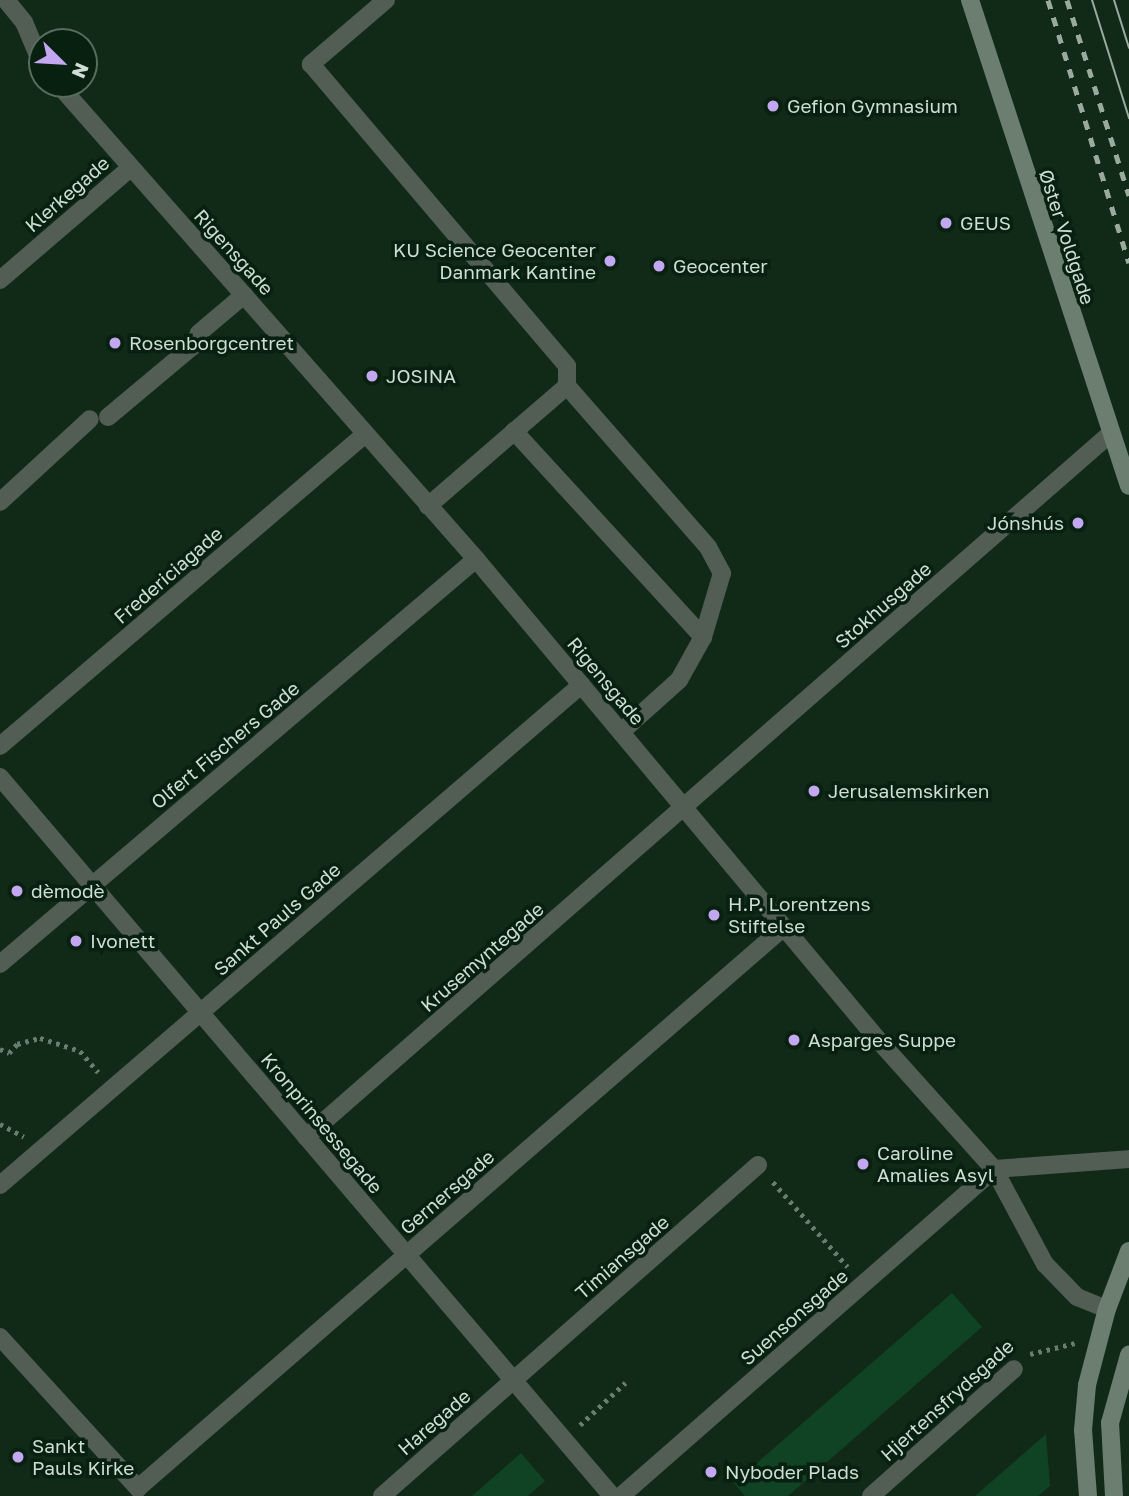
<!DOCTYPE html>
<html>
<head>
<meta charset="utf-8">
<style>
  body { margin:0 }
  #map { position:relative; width:1129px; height:1496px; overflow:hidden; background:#112a18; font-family:"Golos Text",sans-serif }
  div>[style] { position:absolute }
  .green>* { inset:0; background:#0f4323 }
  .path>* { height:4.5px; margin-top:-2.25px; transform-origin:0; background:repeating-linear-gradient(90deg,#687d6d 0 3.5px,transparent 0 8.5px) }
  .lane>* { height:18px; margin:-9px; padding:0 9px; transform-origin:9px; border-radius:9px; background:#525d54 }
  .street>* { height:18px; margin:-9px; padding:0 9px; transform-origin:9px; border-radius:9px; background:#525d54 }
  .secondary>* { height:18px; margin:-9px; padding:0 9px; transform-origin:9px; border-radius:9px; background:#6b7e6f }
  .tram>* { height:2px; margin:-1px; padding:0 1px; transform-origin:1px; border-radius:1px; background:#9aab9e }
  .rail>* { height:5px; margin-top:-2.5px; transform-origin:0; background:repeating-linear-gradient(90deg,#9aab9e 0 9px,transparent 0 18px) }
  .dots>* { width:19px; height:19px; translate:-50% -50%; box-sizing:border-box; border:4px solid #07200f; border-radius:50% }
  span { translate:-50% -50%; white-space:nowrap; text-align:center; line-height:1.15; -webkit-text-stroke:7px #07200f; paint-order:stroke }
  .poi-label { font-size:19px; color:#cfded2 }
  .left { translate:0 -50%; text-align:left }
  .right { translate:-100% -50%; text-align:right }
  .street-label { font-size:19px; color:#cfded2 }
  .north { position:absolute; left:28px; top:28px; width:70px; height:70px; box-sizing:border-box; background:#07200f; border:2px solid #576c5d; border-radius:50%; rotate:114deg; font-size:19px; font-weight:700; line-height:28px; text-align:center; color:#cfded2 }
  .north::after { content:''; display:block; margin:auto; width:24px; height:32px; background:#c4a7f1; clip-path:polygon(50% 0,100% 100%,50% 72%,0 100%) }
</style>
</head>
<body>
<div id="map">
  <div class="green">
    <i style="clip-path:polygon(952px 1293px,982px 1327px,788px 1496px,745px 1496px,734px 1483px)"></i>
    <i style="clip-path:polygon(1046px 1434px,1050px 1486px,1038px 1496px,975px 1496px)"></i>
    <i style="clip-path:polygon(521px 1453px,545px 1481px,528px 1496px,472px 1496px)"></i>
  </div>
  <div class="path">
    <i style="left:0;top:1049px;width:10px;rotate:24deg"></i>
    <i style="left:9px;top:1053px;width:12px;rotate:-48deg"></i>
    <i style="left:17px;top:1044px;width:24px;rotate:-15deg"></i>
    <i style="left:40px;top:1038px;width:42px;rotate:18deg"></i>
    <i style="left:80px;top:1051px;width:28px;rotate:49deg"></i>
    <i style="left:0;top:1124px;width:27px;rotate:28deg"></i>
    <i style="left:773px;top:1182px;width:113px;rotate:48.6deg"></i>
    <i style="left:1030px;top:1354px;width:46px;rotate:-13.7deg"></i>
    <i style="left:580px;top:1425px;width:62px;rotate:-43deg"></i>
  </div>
  <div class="lane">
    <i style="left:386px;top:0;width:99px;rotate:139.5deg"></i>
    <i style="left:311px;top:64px;width:396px;rotate:49.7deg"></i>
    <i style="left:567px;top:366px;width:20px;rotate:90deg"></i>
    <i style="left:108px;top:417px;width:112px;rotate:-39.9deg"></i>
    <i style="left:194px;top:345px;width:13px;rotate:-67deg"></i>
    <i style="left:514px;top:431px;width:280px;rotate:47.5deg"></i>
    <i style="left:428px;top:506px;width:184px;rotate:-40.8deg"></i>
    <i style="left:567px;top:386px;width:214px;rotate:48.8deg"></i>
    <i style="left:708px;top:547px;width:30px;rotate:62deg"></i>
    <i style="left:722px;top:573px;width:67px;rotate:106.5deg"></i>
    <i style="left:703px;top:637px;width:49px;rotate:119.2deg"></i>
    <i style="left:679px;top:680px;width:78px;rotate:138.1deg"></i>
  </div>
  <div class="street">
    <i style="left:6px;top:0;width:28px;rotate:51deg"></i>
    <i style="left:24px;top:22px;width:47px;rotate:67.3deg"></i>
    <i style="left:58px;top:84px;width:633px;rotate:48.65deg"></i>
    <i style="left:476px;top:559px;width:628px;rotate:50.1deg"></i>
    <i style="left:879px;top:1041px;width:172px;rotate:48.1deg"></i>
    <i style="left:994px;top:1169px;width:108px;rotate:61.8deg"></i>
    <i style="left:1045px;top:1264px;width:46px;rotate:45.9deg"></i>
    <i style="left:1077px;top:1297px;width:32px;rotate:22deg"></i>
    <i style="left:0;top:280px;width:172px;rotate:-40.7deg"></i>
    <i style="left:199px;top:333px;width:59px;rotate:-40.2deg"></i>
    <i style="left:0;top:502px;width:122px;rotate:-42.7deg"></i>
    <i style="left:0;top:746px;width:479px;rotate:-40.5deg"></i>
    <i style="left:0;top:777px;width:944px;rotate:49.6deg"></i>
    <i style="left:0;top:964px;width:625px;rotate:-40.39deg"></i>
    <i style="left:306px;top:1137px;width:1068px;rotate:-41.17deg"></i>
    <i style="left:0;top:1185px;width:767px;rotate:-40.71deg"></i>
    <i style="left:0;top:1337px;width:205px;rotate:47.6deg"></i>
    <i style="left:138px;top:1488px;width:856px;rotate:-40.97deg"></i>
    <i style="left:382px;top:1496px;width:501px;rotate:-41.36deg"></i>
    <i style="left:621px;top:1496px;width:496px;rotate:-41.2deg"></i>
    <i style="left:994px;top:1169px;width:135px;rotate:-4.2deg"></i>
    <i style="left:871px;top:1496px;width:191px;rotate:-41.6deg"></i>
  </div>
  <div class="secondary">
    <i style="left:970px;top:0;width:511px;rotate:71.88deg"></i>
    <i style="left:1088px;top:1496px;width:66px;rotate:-94.3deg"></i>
    <i style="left:1083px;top:1430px;width:45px;rotate:-84.9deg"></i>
    <i style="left:1087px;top:1385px;width:79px;rotate:-75.3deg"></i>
    <i style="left:1107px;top:1309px;width:62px;rotate:-69.2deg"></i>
    <i style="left:1114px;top:1496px;width:73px;rotate:-93.1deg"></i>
    <i style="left:1110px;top:1423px;width:71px;rotate:-74.4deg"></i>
  </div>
  <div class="tram">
    <i style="left:1092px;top:0;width:124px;rotate:72.6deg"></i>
    <i style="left:1114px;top:0;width:50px;rotate:72.6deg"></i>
  </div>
  <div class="rail">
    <i style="left:1048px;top:0;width:275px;rotate:72.9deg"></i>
    <i style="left:1067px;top:0;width:205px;rotate:72.4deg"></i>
  </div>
  <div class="dots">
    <i style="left:773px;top:106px;background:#c4a7f1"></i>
    <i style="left:946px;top:223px;background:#c4a7f1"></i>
    <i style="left:610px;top:261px;background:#c4a7f1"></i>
    <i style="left:659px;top:266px;background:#c4a7f1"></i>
    <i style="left:115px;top:343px;background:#c4a7f1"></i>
    <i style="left:372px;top:376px;background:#c4a7f1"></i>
    <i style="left:1078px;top:523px;background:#c4a7f1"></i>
    <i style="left:814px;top:791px;background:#c4a7f1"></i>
    <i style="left:17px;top:891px;background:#c4a7f1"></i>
    <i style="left:714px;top:915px;background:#c4a7f1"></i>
    <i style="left:76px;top:941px;background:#c4a7f1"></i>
    <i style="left:794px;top:1040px;background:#c4a7f1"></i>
    <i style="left:863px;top:1164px;background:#c4a7f1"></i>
    <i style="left:18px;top:1457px;background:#c4a7f1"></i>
    <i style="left:711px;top:1472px;background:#c4a7f1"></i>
  </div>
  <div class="poi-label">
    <span class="left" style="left:787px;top:106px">Gefion Gymnasium</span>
    <span class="left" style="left:960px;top:223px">GEUS</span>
    <span class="right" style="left:596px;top:261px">KU Science Geocenter<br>Danmark Kantine</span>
    <span class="left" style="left:673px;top:266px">Geocenter</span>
    <span class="left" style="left:129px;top:343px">Rosenborgcentret</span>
    <span class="left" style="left:386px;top:376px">JOSINA</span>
    <span class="right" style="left:1064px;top:523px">Jónshús</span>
    <span class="left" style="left:828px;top:791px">Jerusalemskirken</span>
    <span class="left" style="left:31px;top:891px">dèmodè</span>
    <span class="left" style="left:728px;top:915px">H.P. Lorentzens<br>Stiftelse</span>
    <span class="left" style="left:90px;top:941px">Ivonett</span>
    <span class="left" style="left:808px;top:1040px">Asparges Suppe</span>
    <span class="left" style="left:877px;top:1164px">Caroline<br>Amalies Asyl</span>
    <span class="left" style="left:32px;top:1457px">Sankt<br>Pauls Kirke</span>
    <span class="left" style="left:725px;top:1472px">Nyboder Plads</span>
  </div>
  <div class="street-label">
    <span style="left:67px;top:194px;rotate:-41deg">Klerkegade</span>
    <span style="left:1067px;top:237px;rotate:72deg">Øster Voldgade</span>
    <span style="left:234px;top:252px;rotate:48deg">Rigensgade</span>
    <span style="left:168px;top:575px;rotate:-41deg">Fredericiagade</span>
    <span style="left:883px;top:605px;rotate:-41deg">Stokhusgade</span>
    <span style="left:606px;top:681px;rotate:50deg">Rigensgade</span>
    <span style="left:225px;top:745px;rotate:-40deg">Olfert Fischers Gade</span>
    <span style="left:277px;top:919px;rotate:-41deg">Sankt Pauls Gade</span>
    <span style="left:482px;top:957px;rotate:-41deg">Krusemyntegade</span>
    <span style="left:322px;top:1123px;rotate:50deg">Kronprinsessegade</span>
    <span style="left:447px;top:1192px;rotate:-41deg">Gernersgade</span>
    <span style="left:622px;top:1257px;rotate:-41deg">Timiansgade</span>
    <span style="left:794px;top:1317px;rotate:-41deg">Suensonsgade</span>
    <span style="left:947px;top:1400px;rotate:-42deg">Hjertensfrydsgade</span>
    <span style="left:434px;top:1422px;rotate:-41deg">Haregade</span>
  </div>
  <div class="north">N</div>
</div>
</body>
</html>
